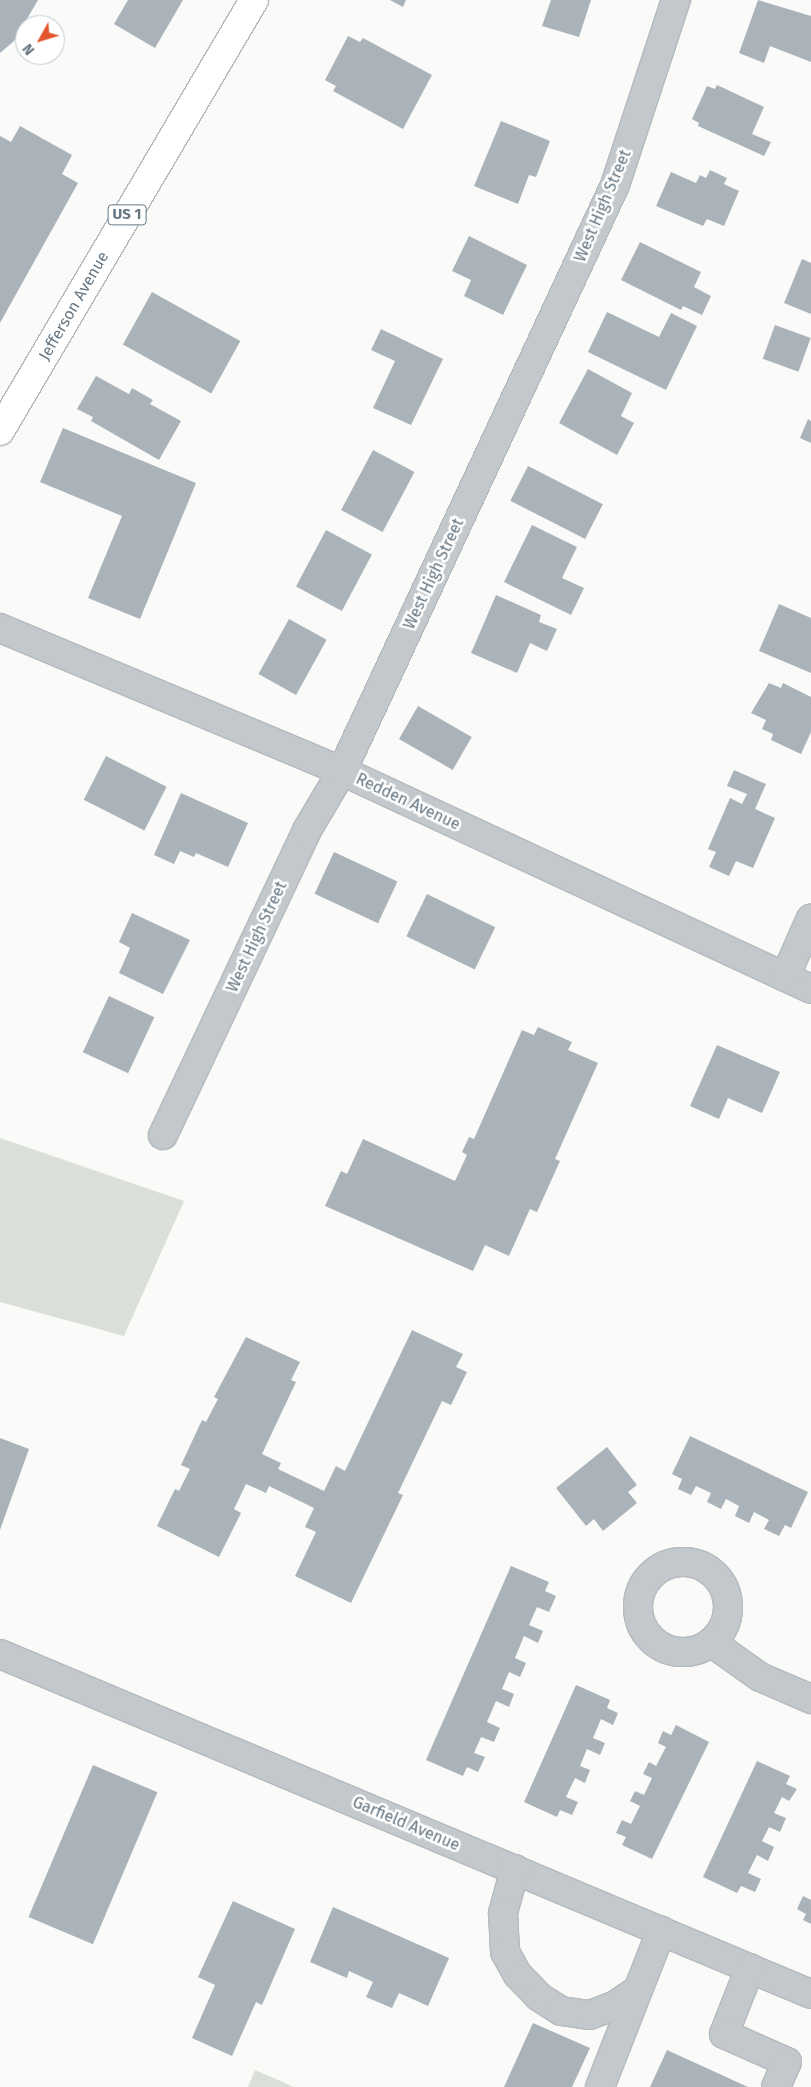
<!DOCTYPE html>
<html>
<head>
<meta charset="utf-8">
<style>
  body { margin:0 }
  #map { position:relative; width:811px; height:2087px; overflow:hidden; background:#fafaf8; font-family:"Fira Sans",sans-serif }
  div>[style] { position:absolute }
  .green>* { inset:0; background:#dadfd7 }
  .building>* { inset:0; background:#aab3b9; transform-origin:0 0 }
  .roads { filter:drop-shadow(1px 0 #b5babe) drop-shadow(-1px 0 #b5babe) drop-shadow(0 1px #b5babe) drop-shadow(0 -1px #b5babe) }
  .minor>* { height:28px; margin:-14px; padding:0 14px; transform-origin:14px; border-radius:14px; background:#c3c8cc }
  .minor>.ring { margin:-14px; padding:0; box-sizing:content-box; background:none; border:28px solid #c3c8cc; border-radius:50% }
  .major>* { height:28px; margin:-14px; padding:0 14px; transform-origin:14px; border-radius:14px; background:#fff }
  span { translate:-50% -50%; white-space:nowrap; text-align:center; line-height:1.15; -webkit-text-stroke:5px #fff; paint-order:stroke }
  .shield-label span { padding:1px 4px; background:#fff; border:1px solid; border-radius:4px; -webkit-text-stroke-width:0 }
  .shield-label { font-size:15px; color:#657683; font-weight:700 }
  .street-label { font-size:16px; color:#657683 }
  .north { position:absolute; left:15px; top:15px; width:50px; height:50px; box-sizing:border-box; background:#fff; border:1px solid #c1c8cd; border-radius:50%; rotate:231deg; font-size:14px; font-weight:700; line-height:20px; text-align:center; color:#657683 }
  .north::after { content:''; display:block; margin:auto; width:18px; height:22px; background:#e4572e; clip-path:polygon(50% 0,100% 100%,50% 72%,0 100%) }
</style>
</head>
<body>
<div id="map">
  <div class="green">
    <i style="clip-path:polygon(0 1138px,184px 1201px,124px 1336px,0 1302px)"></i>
    <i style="clip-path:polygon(255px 2070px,294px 2087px,248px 2087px)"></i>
  </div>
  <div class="building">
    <i style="clip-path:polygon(0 0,38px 0,14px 41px,0 53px)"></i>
    <i style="clip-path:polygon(128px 0,183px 0,155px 48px,114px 24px)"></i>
    <i style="clip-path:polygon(390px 0,406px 0,403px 7px)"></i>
    <i style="clip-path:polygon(551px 0,591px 0,579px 37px,542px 26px)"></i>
    <i style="clip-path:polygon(758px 0,811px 16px,811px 62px,770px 46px,764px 63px,739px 53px)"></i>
    <i style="clip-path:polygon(348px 36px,360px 42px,363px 38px,432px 75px,403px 129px,333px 91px,336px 86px,325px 80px)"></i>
    <i style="clip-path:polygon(717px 85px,764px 107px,752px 134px,771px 142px,764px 156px,698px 126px,699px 123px,692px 119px,707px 86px,715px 89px)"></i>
    <i style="clip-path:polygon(501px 121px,550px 141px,536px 177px,529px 175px,518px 204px,474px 186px)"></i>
    <i style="clip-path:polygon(20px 126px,72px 155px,62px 174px,78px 183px,0 323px,0 136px,11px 142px)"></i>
    <i style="clip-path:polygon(710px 170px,727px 178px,724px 184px,739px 191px,724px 226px,707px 219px,703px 226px,656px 206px,671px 172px,696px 183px,700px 175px,706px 178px)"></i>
    <i style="clip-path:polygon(469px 236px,527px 265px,503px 315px,464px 296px,471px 280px,452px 271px)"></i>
    <i style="clip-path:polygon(640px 242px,701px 272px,694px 287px,711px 296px,702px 315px,683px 306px,681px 310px,621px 280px)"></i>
    <i style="clip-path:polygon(802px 259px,811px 263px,811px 314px,784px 303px)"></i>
    <i style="left:152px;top:292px;width:101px;height:60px;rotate:29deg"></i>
    <i style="clip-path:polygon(607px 312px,659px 337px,671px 313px,697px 326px,666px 390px,588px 352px)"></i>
    <i style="left:775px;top:325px;width:38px;height:36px;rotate:20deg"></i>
    <i style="clip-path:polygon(381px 329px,443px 359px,411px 425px,373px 408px,395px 361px,371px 350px)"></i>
    <i style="clip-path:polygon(588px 369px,632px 393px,621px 416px,634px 423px,617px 455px,559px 423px)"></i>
    <i style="clip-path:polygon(96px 376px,129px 394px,132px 388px,153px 400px,150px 404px,181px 421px,159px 460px,91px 421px,93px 417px,77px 409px)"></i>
    <i style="clip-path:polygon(808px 419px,811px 421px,811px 443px,800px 438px)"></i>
    <i style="clip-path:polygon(63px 428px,196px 483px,140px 619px,88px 598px,122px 516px,40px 482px)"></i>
    <i style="left:373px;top:450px;width:47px;height:68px;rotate:28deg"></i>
    <i style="left:528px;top:466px;width:84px;height:39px;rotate:27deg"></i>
    <i style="clip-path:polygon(532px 525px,577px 547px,562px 578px,584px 588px,571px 615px,504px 582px)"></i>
    <i style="left:326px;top:530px;width:52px;height:64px;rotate:28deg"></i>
    <i style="clip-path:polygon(496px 595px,541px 615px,539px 622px,557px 629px,547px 651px,530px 643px,517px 673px,471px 653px)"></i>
    <i style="clip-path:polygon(779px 604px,811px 618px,811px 673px,759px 651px)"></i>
    <i style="left:289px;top:619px;width:43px;height:63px;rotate:29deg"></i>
    <i style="clip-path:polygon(769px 683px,781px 688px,783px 683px,811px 697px,811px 732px,801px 754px,771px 740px,773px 734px,762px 729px,766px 720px,751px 713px)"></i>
    <i style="left:418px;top:706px;width:62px;height:38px;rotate:30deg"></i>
    <i style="left:106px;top:756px;width:68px;height:49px;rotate:27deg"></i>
    <i style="clip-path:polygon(734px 770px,766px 784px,755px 809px,775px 818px,753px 868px,736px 861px,729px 876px,709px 867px,716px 852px,708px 849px,730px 798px,742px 804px,747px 794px,727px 786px)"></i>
    <i style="clip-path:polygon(181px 793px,248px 823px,228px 867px,196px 853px,194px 857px,180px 851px,174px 864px,154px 855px)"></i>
    <i style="left:334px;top:852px;width:70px;height:46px;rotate:25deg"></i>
    <i style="left:427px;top:894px;width:76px;height:47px;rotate:26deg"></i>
    <i style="clip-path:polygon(132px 913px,190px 940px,163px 994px,119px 973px,130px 948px,119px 942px)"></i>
    <i style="left:109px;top:996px;width:50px;height:62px;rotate:25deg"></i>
    <i style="clip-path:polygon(538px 1027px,572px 1042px,568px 1050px,598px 1063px,555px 1159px,560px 1161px,537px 1212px,530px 1209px,509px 1256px,485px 1245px,473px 1271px,325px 1206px,341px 1171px,347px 1174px,363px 1139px,455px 1181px,467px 1155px,462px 1152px,469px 1137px,474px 1139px,522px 1030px,534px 1035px)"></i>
    <i style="clip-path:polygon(717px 1045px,780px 1072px,762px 1113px,728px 1098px,719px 1119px,690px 1106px)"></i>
    <i style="clip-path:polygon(412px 1330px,463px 1354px,456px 1367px,467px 1372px,451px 1405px,442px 1401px,398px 1493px,403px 1495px,351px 1603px,295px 1576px,316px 1532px,305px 1527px,314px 1508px,269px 1486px,266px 1493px,246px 1484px,234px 1509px,241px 1513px,219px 1557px,157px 1526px,175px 1489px,179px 1491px,190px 1469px,181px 1465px,202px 1420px,206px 1422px,218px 1399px,214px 1397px,246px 1337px,300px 1362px,291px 1380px,296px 1382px,262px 1454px,281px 1463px,278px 1469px,324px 1491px,336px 1466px,345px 1471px)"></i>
    <i style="clip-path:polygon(690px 1436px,808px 1492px,791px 1528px,785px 1525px,779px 1536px,764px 1529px,769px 1520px,754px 1512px,749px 1523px,735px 1516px,739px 1506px,726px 1499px,721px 1509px,707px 1502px,711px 1493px,696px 1486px,691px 1495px,678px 1489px,682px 1479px,672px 1474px)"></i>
    <i style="clip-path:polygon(0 1438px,29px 1449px,0 1530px)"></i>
    <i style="clip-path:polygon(607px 1447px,637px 1485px,628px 1492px,637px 1503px,603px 1531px,594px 1519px,586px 1526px,556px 1488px)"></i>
    <i style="clip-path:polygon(511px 1566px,549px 1582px,545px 1591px,556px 1596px,549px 1612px,537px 1607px,529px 1625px,543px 1631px,538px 1643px,524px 1636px,515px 1658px,526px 1663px,520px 1677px,509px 1672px,502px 1689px,514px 1694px,509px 1707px,496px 1701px,487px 1722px,500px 1728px,494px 1742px,481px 1737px,474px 1753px,485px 1757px,478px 1772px,467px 1767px,463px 1776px,426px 1760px)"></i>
    <i style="clip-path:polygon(576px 1685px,610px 1700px,607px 1708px,618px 1713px,613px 1725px,601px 1719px,593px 1738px,605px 1743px,600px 1755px,587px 1749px,580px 1766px,590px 1770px,585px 1783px,575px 1778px,566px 1797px,578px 1802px,572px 1815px,560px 1810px,557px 1817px,524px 1802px)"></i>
    <i style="clip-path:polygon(676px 1725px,709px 1742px,652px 1859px,622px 1845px,626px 1837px,616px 1833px,622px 1820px,631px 1824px,640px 1806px,630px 1801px,635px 1791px,644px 1795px,652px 1778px,643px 1774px,649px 1762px,656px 1766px,666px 1747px,658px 1743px,663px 1731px,671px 1735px)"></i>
    <i style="clip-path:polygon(757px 1761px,790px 1776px,786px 1784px,797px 1789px,789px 1801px,782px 1797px,774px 1813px,786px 1818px,780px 1832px,769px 1827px,762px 1841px,774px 1847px,768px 1861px,757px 1855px,748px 1873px,761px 1879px,755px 1892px,741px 1886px,737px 1893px,703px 1877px)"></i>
    <i style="left:93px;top:1765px;width:70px;height:165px;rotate:23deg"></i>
    <i style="clip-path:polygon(803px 1896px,811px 1900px,811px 1924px,803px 1920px,806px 1914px,797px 1909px)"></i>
    <i style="clip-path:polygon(233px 1901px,295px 1929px,262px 2005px,256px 2002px,232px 2056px,192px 2038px,215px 1985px,198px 1977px)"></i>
    <i style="clip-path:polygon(333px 1907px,449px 1958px,428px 2006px,399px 1993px,392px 2008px,366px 1997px,373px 1982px,349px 1971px,347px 1978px,310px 1962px)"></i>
    <i style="clip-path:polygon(533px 2023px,590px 2048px,572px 2087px,504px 2087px)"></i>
    <i style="clip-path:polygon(667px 2050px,748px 2087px,650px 2087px)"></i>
  </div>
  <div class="roads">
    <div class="minor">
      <i style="left:0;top:628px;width:371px;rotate:22.7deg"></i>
      <i style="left:342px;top:771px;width:517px;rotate:24.93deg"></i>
      <i style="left:785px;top:977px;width:64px;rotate:-66.2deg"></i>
      <i style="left:163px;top:1135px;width:337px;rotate:-64.7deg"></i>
      <i style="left:307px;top:830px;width:69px;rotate:-59.3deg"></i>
      <i style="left:342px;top:771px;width:646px;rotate:-65.02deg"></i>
      <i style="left:615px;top:185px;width:195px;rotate:-71.8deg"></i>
      <i class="ring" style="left:638px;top:1562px;width:62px;height:62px"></i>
      <i style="left:712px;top:1643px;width:59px;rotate:35.3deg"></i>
      <i style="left:760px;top:1677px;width:56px;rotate:23.3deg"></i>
      <i style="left:0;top:1654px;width:879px;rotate:22.75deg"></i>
      <i style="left:515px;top:1869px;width:46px;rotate:105.3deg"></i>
      <i style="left:503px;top:1913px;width:39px;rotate:87deg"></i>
      <i style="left:505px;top:1952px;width:26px;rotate:61deg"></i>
      <i style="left:518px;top:1975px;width:30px;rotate:46deg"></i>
      <i style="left:539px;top:1997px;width:26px;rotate:32deg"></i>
      <i style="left:561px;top:2011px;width:29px;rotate:8deg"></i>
      <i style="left:590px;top:2015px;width:26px;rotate:-21deg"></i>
      <i style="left:614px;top:2006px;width:27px;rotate:-34deg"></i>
      <i style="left:750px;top:1968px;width:71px;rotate:111.5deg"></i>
      <i style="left:724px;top:2034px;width:69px;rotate:24deg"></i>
      <i style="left:787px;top:2062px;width:27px;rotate:114deg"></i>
      <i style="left:600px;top:2087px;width:168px;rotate:-68.6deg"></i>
    </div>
    <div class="major">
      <i style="left:0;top:431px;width:500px;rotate:-59.49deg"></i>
    </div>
  </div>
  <div class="shield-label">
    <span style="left:127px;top:215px">US 1</span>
  </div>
  <div class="street-label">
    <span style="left:603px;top:206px;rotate:-67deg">West High Street</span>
    <span style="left:74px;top:306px;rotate:-60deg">Jefferson Avenue</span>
    <span style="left:434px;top:574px;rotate:-65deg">West High Street</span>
    <span style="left:408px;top:802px;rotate:25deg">Redden Avenue</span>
    <span style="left:257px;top:937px;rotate:-65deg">West High Street</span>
    <span style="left:406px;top:1824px;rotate:23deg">Garfield Avenue</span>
  </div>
  <div class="north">N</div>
</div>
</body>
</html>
